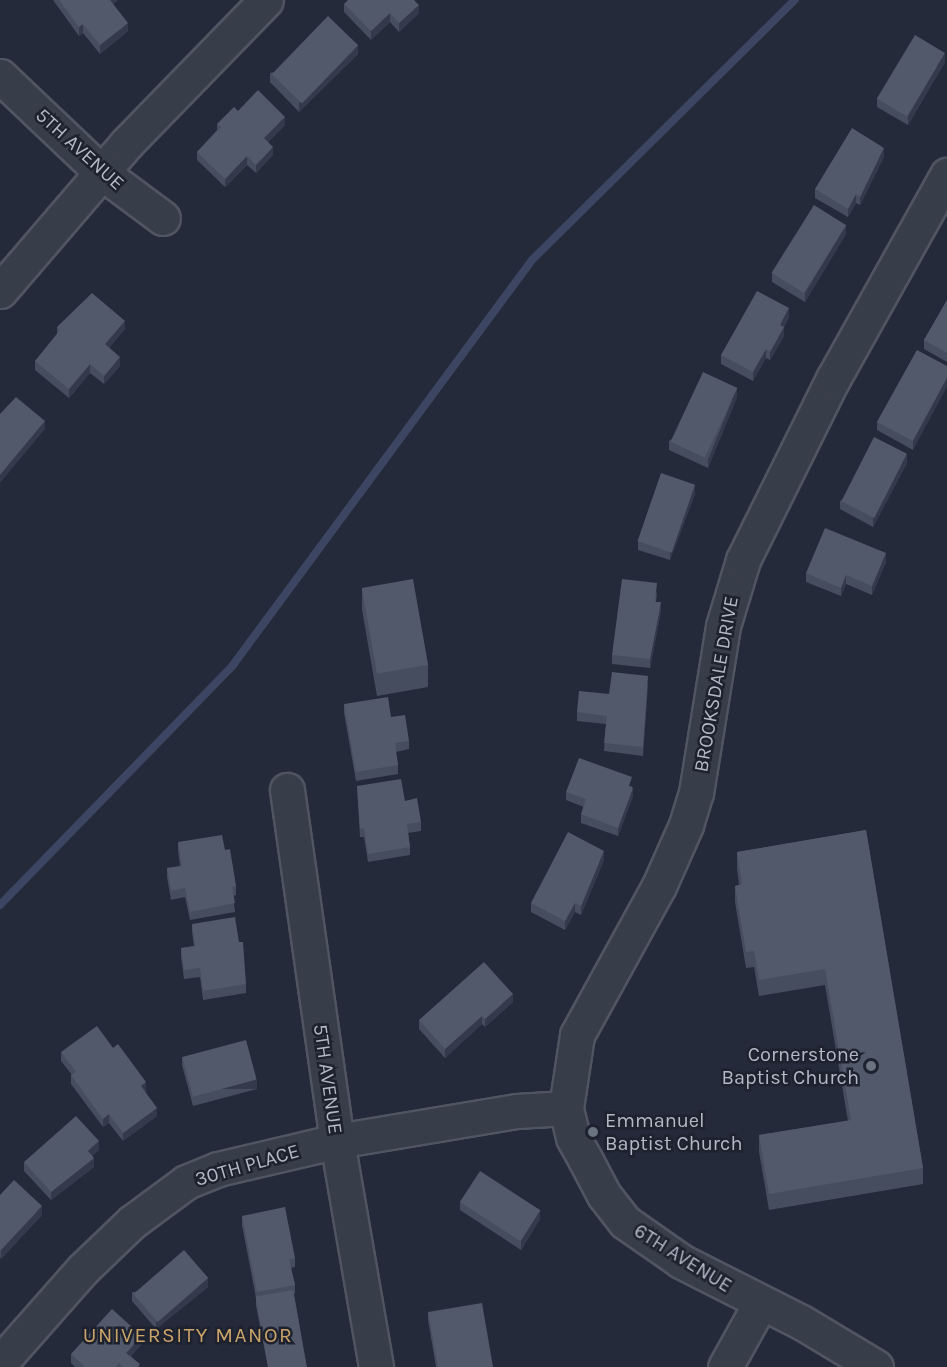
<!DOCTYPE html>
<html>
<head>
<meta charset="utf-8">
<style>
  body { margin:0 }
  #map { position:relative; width:947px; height:1367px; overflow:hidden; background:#252a3a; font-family:Karla,sans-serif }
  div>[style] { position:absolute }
  .stream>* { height:8px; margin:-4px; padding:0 4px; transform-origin:4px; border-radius:4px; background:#3c4562 }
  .roads { filter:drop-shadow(2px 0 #505562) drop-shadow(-2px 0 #505562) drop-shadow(0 2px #505562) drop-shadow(0 -2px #505562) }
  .minor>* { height:33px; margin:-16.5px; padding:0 16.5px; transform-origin:16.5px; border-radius:16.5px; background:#383d4a }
  .wall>* { inset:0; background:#464d5f }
  .shaded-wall>* { inset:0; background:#343a4b; transform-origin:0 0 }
  .building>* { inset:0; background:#52596a; transform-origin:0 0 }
  .dots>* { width:16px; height:16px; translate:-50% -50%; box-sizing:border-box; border:3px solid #1e222f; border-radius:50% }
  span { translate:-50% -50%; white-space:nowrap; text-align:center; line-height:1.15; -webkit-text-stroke:5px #1e222f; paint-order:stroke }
  .street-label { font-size:20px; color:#b4b8c6 }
  .poi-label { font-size:20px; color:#b4b8c6 }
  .right { translate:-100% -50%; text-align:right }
  .left { translate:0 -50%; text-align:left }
  .neighbourhood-label { font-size:21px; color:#cba46a; letter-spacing:1.5px }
</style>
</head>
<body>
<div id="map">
  <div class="stream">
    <i style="left:0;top:905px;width:334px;rotate:-45.8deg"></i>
    <i style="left:233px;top:665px;width:503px;rotate:-53.56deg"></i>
    <i style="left:532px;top:260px;width:370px;rotate:-44.7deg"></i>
  </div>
  <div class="roads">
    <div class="minor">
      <i style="left:0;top:76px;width:139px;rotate:43.5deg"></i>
      <i style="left:101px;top:172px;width:77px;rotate:36.6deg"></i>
      <i style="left:0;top:291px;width:195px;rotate:-49.4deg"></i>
      <i style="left:127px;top:143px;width:199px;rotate:-45.8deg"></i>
      <i style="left:287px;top:790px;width:355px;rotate:81.9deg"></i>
      <i style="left:337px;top:1141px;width:229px;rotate:80.2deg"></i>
      <i style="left:0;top:1363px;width:125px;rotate:-48.6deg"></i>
      <i style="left:83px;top:1269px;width:68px;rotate:-43.8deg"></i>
      <i style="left:132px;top:1222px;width:67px;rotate:-36.5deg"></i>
      <i style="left:186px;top:1182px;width:35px;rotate:-22deg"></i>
      <i style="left:218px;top:1169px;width:122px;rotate:-13.2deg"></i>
      <i style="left:337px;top:1141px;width:182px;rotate:-9.5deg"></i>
      <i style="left:517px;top:1111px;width:49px;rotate:-3.5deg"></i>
      <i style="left:725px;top:1367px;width:72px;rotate:-60.9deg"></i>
      <i style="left:876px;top:1367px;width:87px;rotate:-149deg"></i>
      <i style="left:801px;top:1322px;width:135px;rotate:-153.1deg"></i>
      <i style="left:681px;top:1261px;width:68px;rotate:-145.1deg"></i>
      <i style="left:625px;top:1222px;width:34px;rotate:-128deg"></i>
      <i style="left:604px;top:1195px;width:41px;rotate:-117.8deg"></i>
      <i style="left:585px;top:1159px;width:25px;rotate:-119deg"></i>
      <i style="left:573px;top:1137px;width:30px;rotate:-104deg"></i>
      <i style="left:566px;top:1108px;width:74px;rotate:-81.4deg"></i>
      <i style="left:577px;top:1035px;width:170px;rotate:-61.2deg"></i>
      <i style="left:659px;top:886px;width:67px;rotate:-66.1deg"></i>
      <i style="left:686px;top:825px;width:34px;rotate:-73deg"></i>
      <i style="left:696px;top:793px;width:169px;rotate:-80.8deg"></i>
      <i style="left:723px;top:626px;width:69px;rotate:-73.1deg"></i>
      <i style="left:743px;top:560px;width:202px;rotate:-63.6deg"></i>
      <i style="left:833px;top:379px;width:234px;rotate:-60.8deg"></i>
    </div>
  </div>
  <div class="wall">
    <i style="clip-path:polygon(53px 0,118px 0,113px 4px,128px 31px,100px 54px,83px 33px,79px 36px)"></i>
    <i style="clip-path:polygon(344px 4px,419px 13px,399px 32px,390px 22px,371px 40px,344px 12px)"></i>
    <i style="clip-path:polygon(358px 54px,299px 112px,270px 82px,270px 73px)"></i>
    <i style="clip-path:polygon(945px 62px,908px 125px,877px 107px,877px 98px)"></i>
    <i style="clip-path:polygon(238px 111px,285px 125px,268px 142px,273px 155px,256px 173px,247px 165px,225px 187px,197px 160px,197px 152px,217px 130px,217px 124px)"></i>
    <i style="clip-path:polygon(884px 157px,860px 205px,856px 203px,848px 217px,815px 198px,815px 189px)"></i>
    <i style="clip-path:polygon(846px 234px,805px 302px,772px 282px,772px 273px)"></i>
    <i style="clip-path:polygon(947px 300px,947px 362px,924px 349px,924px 340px)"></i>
    <i style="clip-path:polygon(789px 317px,784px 327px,784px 336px,770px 360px,766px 358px,753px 381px,721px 364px,721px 355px)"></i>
    <i style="clip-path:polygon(57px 327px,125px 329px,109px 348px,120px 366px,104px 384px,90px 373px,69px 398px,35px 370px,35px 361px,57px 335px)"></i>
    <i style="clip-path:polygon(917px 350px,913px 450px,877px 430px,877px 422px)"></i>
    <i style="clip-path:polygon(737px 397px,708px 468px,669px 450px,669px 441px)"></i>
    <i style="clip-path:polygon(907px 463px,873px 527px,840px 509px,840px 501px)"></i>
    <i style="clip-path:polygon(695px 494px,670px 560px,638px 550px,638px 541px)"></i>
    <i style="clip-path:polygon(886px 562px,872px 595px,846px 584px,841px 596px,806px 582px,806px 573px)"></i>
    <i style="clip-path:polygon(362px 588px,428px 665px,428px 687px,377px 696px,362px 610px)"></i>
    <i style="clip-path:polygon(657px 592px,656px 602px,661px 611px,650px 668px,612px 664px,612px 655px)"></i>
    <i style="clip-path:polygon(648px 685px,643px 756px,604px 751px,606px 724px,577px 721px,577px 712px,609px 694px)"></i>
    <i style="clip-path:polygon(344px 704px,391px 717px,409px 741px,409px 749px,396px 752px,398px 765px,398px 774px,356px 781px,344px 713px)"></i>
    <i style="clip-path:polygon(357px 786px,405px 801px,421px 822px,421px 831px,408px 833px,410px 847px,410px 855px,368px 862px,364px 837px,360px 837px)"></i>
    <i style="clip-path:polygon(632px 786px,633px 796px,618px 836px,581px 823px,581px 814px,584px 807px,566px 800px,566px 792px)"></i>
    <i style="clip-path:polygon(866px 830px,923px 1168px,923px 1184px,769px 1210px,759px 1152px,759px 1135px,848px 1121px,825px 985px,759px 996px,754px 967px,746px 968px,735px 902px,735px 886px,739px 885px,737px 868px,737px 852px)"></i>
    <i style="clip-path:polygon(178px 842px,225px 850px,236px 886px,236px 895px,233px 896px,235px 912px,190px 920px,185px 897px,171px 900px,167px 877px,167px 868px,180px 866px,178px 851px)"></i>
    <i style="clip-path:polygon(604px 860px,581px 915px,575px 912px,565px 930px,531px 912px,531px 903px)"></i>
    <i style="clip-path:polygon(192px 924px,246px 984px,246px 993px,203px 1000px,200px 977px,184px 979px,181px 957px,181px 948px,194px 946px,192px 932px)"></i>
    <i style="clip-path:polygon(513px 1002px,485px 1027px,482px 1024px,445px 1058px,419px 1029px,419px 1020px)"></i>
    <i style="clip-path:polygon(61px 1052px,146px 1091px,145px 1092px,157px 1116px,123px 1141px,109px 1123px,103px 1127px,71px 1084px,71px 1075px,72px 1075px,61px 1061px)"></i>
    <i style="clip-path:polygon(182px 1057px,257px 1089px,193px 1106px,182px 1065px)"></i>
    <i style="clip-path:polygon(99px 1150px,92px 1156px,94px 1167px,51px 1200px,24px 1171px,24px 1162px)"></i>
    <i style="clip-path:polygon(0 1195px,42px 1215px,1px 1259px,0 1257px)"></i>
    <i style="clip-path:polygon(460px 1202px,540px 1219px,521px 1250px,460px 1210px)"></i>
    <i style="clip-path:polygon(242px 1216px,295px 1258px,295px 1267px,291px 1268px,295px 1285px,295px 1293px,294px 1294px,307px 1367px,268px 1367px,256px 1306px,256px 1298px,242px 1225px)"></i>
    <i style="clip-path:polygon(208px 1287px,156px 1329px,132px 1301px,132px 1292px)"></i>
    <i style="clip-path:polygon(428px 1312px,493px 1367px,436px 1367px,428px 1320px)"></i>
    <i style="clip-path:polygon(142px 1344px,131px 1356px,140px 1367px,75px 1367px,71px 1363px,71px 1354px)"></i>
  </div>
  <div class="shaded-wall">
    <i style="clip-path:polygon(109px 0,118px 0,109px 8px)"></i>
    <i style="clip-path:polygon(419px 5px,419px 13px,399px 32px,399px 23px)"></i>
    <i style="clip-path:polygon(390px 13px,390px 22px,371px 40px,371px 31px)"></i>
    <i style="clip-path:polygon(128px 23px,128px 31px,100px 54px,100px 45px)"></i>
    <i style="clip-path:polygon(83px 24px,83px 33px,79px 36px,79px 27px)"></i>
    <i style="clip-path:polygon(358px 45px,358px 54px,299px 112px,299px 103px)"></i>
    <i style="clip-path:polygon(945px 53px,945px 62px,908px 125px,908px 116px)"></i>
    <i style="clip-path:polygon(285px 117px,285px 125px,264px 146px,264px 138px)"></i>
    <i style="clip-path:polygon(273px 147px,273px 155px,256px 173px,256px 165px)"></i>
    <i style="clip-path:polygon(884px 148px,884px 157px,860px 205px,860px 197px)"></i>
    <i style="clip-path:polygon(247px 156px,247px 165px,225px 187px,225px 179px)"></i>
    <i style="clip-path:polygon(856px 194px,856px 203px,848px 217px,848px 209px)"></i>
    <i style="clip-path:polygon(846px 225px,846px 234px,805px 302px,805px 293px)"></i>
    <i style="clip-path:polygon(789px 308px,789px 317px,780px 334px,780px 325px)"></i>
    <i style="clip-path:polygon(125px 321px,125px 329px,105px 353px,105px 344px)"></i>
    <i style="clip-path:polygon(784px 327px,784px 336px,770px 360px,770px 352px)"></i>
    <i style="clip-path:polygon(766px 349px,766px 358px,753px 381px,753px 372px)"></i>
    <i style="clip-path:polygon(120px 357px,120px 366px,104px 384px,104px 376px)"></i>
    <i style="clip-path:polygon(90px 364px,90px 373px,69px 398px,69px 389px)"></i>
    <i style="clip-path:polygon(947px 378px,947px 387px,913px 450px,913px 441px)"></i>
    <i style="clip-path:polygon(737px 388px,737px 397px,708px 468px,708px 460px)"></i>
    <i style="clip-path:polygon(45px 421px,45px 429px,0 483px,0 475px)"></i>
    <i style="clip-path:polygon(907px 454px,907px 463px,873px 527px,873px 518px)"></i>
    <i style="clip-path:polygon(695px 485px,695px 494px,670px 560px,670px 552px)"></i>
    <i style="clip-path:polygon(886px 553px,886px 562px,872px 595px,872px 586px)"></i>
    <i style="clip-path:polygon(846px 575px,846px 584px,841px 596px,841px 588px)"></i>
    <i style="clip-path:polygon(661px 602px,661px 611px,650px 668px,650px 659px)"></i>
    <i style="clip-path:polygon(648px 676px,648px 685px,643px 756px,643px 747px)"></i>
    <i style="clip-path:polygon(633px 788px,633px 796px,618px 836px,618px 828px)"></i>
    <i style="clip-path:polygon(604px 851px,604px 860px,581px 915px,581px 906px)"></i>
    <i style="clip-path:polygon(575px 903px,575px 912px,565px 930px,565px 921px)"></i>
    <i style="clip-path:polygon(513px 994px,513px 1002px,485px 1027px,485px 1019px)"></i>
    <i style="clip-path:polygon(482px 1016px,482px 1024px,445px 1058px,445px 1049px)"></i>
    <i style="left:257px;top:1080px;width:9px;height:66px;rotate:90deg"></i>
    <i style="clip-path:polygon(146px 1082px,146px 1091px,141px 1095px,141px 1086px)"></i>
    <i style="clip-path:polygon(157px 1108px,157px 1116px,123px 1141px,123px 1133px)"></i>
    <i style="clip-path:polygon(109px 1114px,109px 1123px,103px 1127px,103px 1119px)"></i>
    <i style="clip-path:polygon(99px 1141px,99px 1150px,88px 1160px,88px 1151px)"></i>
    <i style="clip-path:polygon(94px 1158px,94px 1167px,51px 1200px,51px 1192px)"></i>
    <i style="clip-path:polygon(42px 1206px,42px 1215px,1px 1259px,1px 1250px)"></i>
    <i style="clip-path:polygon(540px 1210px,540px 1219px,521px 1250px,521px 1241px)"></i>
    <i style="clip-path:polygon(208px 1278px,208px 1287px,156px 1329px,156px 1321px)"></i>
    <i style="clip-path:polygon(142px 1336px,142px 1344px,126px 1361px,126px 1353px)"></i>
  </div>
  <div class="building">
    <i style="clip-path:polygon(59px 0,110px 0,128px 23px,100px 45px,83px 24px,79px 27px)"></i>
    <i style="clip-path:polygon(348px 0,414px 0,419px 5px,399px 23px,390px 13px,371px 31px,344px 4px)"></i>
    <i style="left:328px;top:16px;width:42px;height:81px;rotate:44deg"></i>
    <i style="left:915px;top:35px;width:35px;height:74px;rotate:31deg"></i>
    <i style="clip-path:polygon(258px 90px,285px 117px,264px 138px,273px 147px,256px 165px,247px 156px,225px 179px,197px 152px,221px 127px,217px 124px,234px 107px,238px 111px)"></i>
    <i style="clip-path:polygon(852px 128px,884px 148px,860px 197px,856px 194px,848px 209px,815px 189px)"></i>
    <i style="left:814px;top:205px;width:38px;height:80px;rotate:32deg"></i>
    <i style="clip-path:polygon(757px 291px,789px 308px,780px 325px,784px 327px,770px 352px,766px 349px,753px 372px,721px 355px)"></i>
    <i style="clip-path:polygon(92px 293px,125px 321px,105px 344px,120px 357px,104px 376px,90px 364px,69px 389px,35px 361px,60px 330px,57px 327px)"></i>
    <i style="clip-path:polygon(947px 300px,947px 353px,924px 340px)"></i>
    <i style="clip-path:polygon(917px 350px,947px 366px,947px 378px,913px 441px,877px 422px)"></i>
    <i style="left:703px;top:372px;width:38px;height:77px;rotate:25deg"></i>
    <i style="clip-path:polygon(16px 397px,45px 421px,0 475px,0 414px)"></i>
    <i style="left:874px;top:437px;width:37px;height:72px;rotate:27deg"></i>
    <i style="left:661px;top:473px;width:36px;height:72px;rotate:19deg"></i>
    <i style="clip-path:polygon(825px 528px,886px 553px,872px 586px,846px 575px,841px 588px,806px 573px)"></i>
    <i style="left:413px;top:579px;width:87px;height:52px;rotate:80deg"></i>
    <i style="clip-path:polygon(622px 579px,657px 583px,655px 602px,661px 602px,650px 659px,612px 655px)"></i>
    <i style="clip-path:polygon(612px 672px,648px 676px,643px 747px,604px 743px,607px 716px,577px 712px,579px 691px,609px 694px)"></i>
    <i style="clip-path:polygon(388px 697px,391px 717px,405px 715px,409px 741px,395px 743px,398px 765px,356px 772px,344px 704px)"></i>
    <i style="clip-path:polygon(579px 758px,632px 777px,629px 786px,633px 788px,618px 828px,581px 814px,586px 799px,566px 792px)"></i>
    <i style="clip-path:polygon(401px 779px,405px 801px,417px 798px,421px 822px,407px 824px,410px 847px,368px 854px,364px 828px,360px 829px,357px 786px)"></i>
    <i style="clip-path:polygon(866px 830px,923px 1168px,769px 1194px,759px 1135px,851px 1120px,825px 969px,759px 980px,754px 951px,746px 952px,735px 886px,742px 884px,737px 852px)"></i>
    <i style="clip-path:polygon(568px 832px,604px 851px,581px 906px,575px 903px,565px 921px,531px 903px)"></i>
    <i style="clip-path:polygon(222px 835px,225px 850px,230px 849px,236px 886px,232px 887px,235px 903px,190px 912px,185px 888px,171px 891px,167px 868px,182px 866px,178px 842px)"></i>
    <i style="clip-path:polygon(235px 917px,239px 942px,243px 942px,246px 984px,203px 991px,200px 968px,184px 970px,181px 948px,195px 946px,192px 924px)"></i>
    <i style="clip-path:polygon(484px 962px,513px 994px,485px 1019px,482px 1016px,445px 1049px,419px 1020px)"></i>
    <i style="clip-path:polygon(97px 1026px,113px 1048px,118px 1044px,146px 1082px,141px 1086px,157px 1108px,123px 1133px,109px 1114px,103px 1119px,71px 1075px,76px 1072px,61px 1052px)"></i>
    <i style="left:246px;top:1040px;width:41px;height:66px;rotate:75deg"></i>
    <i style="clip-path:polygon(76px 1116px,99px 1141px,88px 1151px,94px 1158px,51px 1192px,24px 1162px)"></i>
    <i style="left:480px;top:1171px;width:72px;height:37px;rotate:33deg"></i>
    <i style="clip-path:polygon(14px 1180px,42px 1206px,1px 1250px,0 1249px,0 1195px)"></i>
    <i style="clip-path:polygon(285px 1207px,295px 1258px,289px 1259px,295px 1285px,257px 1292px,242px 1216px)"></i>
    <i style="left:184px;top:1250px;width:37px;height:67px;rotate:49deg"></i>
    <i style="left:293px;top:1290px;width:78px;height:38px;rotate:80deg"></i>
    <i style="clip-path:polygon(482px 1303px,493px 1367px,438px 1367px,428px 1312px)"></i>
    <i style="clip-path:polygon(112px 1309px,142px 1336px,126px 1353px,140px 1364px,137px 1367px,123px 1367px,119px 1363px,116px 1367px,85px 1367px,71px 1354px)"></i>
  </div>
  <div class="dots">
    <i style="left:871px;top:1066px;background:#6b7280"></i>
    <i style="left:593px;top:1132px;background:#6b7280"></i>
  </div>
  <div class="street-label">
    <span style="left:80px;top:149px;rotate:42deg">5TH AVENUE</span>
    <span style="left:716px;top:684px;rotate:-80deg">BROOKSDALE DRIVE</span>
    <span style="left:328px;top:1079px;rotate:82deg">5TH AVENUE</span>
    <span style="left:247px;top:1165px;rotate:-16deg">30TH PLACE</span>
    <span style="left:683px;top:1258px;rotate:32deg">6TH AVENUE</span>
  </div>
  <div class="poi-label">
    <span class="right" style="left:859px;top:1066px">Cornerstone<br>Baptist Church</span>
    <span class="left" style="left:605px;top:1132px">Emmanuel<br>Baptist Church</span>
  </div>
  <div class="neighbourhood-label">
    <span style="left:188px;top:1335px">UNIVERSITY MANOR</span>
  </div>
</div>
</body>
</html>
